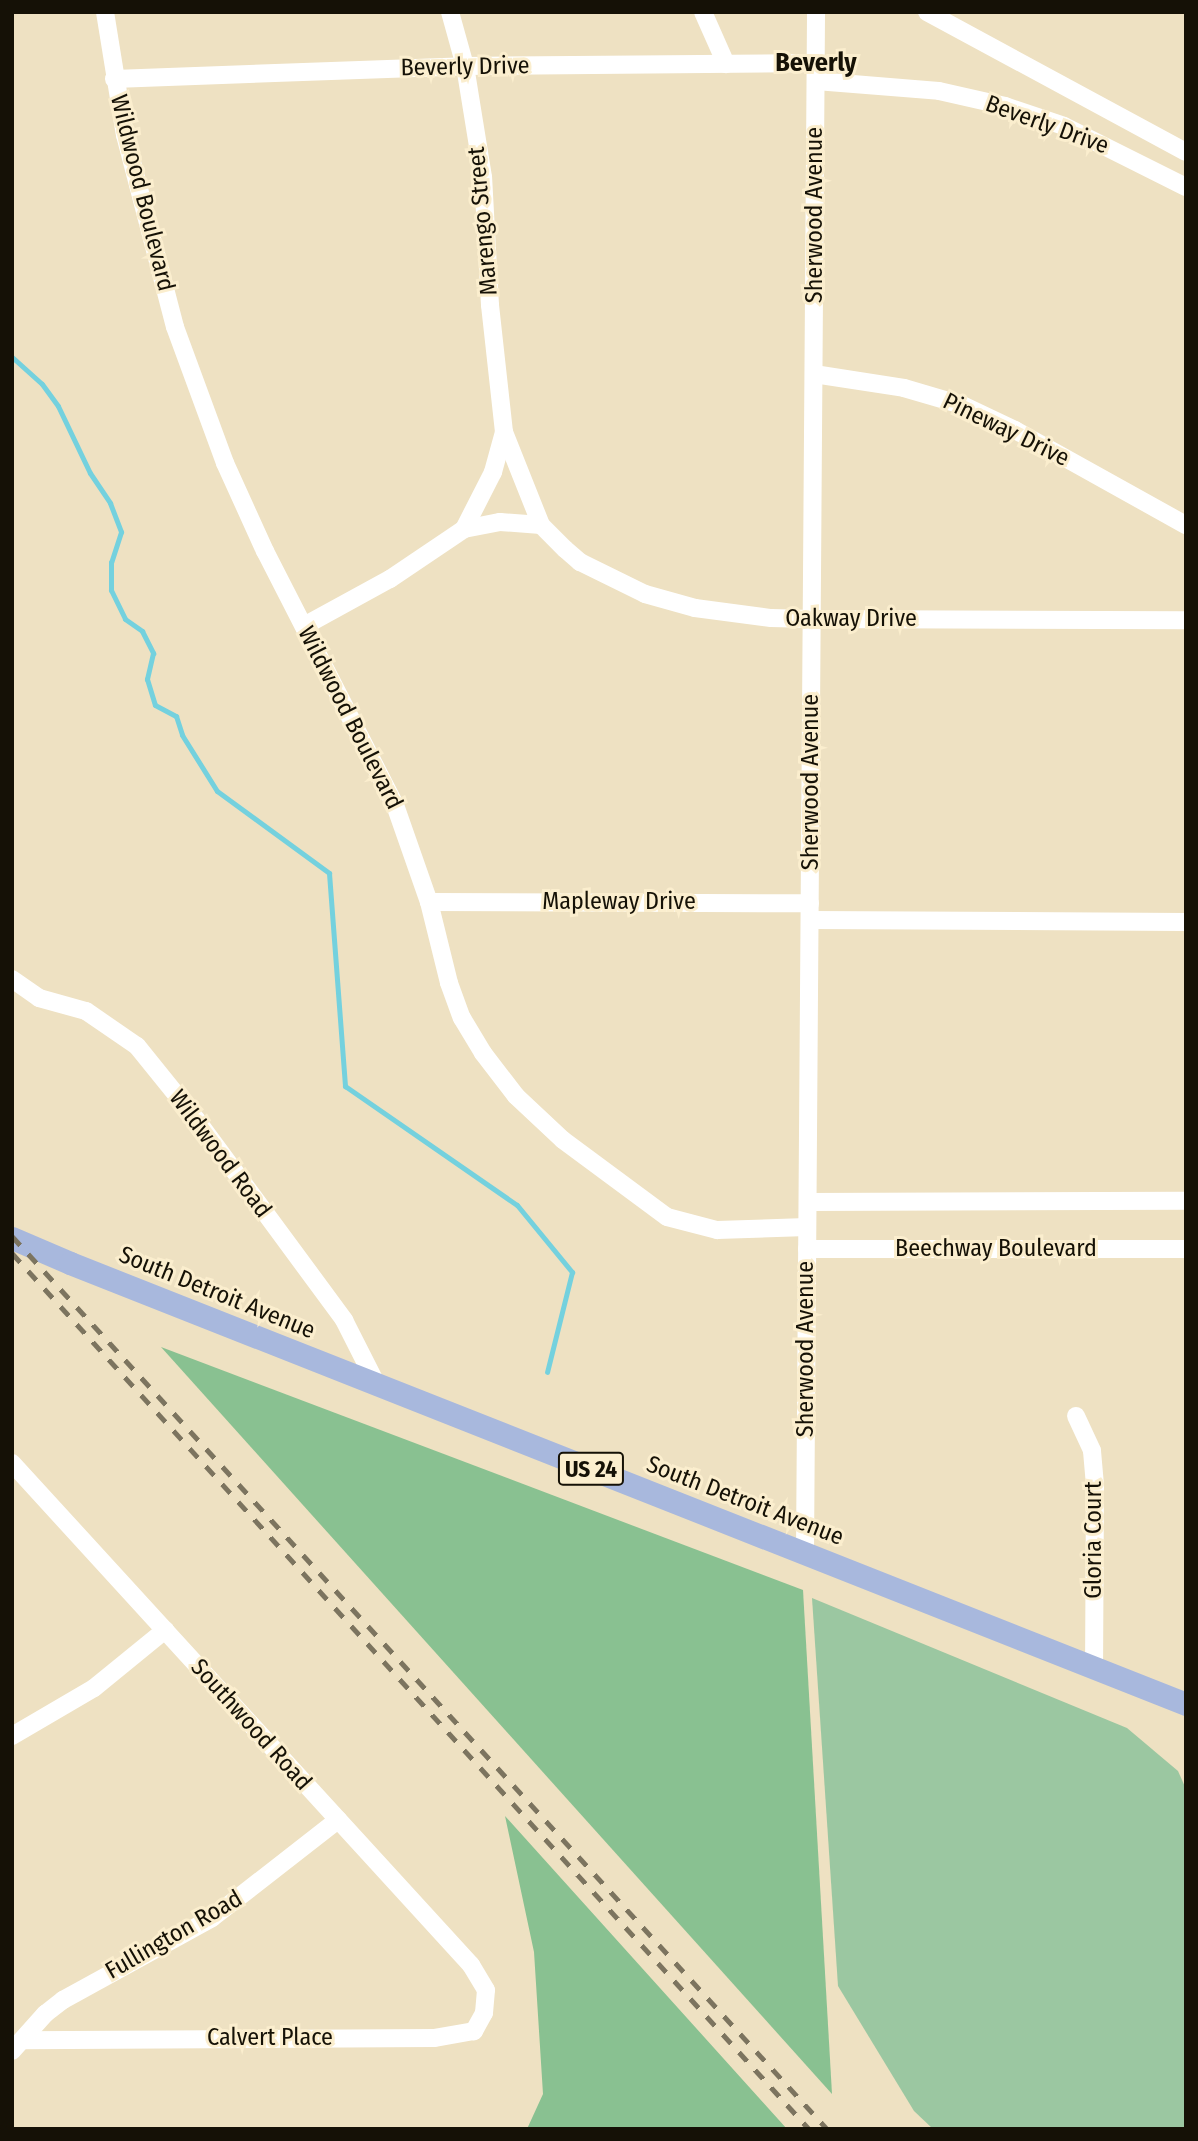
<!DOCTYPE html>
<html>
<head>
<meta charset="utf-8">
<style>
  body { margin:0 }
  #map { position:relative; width:1198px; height:2141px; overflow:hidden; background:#eee1c2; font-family:"Fira Sans Condensed",sans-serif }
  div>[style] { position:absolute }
  .green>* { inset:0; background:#9bc7a1 }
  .forest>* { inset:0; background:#89c191 }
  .stream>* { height:5px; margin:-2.5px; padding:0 2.5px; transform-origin:2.5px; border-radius:2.5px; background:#74d1de }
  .minor>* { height:18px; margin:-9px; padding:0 9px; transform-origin:9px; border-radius:9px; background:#fff }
  .major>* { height:23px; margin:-11.5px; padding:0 11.5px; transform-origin:11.5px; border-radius:11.5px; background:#a8b8dd }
  .rail>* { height:5px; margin-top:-2.5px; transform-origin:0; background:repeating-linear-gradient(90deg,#7c745f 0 12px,transparent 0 24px) }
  span { translate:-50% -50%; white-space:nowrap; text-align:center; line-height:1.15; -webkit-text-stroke:6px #fbeece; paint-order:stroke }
  .shield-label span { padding:2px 5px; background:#fbeece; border:2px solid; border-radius:5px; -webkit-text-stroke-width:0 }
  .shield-label { font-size:23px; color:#151106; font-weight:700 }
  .street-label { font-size:24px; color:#151106 }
  .neighbourhood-label { font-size:26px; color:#151106; font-weight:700 }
  .frame { position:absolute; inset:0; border:14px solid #151106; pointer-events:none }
</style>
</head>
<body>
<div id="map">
  <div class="green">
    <i style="clip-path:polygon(812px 1598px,1127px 1728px,1178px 1771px,1186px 1789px,1186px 2129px,933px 2129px,914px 2111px,838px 1986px)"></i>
  </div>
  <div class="forest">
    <i style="clip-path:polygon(161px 1347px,803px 1590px,832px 2094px)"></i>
    <i style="clip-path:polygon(505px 1816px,787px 2129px,527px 2129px,543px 2094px,534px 1952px)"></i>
  </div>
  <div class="stream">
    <i style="left:12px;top:357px;width:40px;rotate:42deg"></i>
    <i style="left:42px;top:384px;width:27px;rotate:54deg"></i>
    <i style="left:58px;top:406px;width:74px;rotate:64.5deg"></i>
    <i style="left:90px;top:473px;width:36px;rotate:56deg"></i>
    <i style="left:110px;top:503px;width:31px;rotate:69deg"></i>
    <i style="left:121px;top:532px;width:32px;rotate:108deg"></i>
    <i style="left:111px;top:562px;width:28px;rotate:90deg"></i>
    <i style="left:111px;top:590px;width:32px;rotate:64deg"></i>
    <i style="left:125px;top:619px;width:21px;rotate:35deg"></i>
    <i style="left:142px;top:631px;width:25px;rotate:63deg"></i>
    <i style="left:153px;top:653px;width:27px;rotate:103deg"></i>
    <i style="left:147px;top:679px;width:27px;rotate:73deg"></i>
    <i style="left:155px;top:705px;width:24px;rotate:28deg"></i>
    <i style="left:176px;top:716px;width:20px;rotate:72deg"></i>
    <i style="left:182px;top:735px;width:66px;rotate:58deg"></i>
    <i style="left:217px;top:791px;width:139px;rotate:36.2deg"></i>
    <i style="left:329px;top:873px;width:214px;rotate:85.7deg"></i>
    <i style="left:345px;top:1086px;width:209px;rotate:34.7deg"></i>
    <i style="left:517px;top:1205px;width:87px;rotate:50.6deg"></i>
    <i style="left:572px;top:1272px;width:103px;rotate:104deg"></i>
  </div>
  <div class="minor">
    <i style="left:105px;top:12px;width:125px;rotate:80.8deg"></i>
    <i style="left:125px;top:135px;width:198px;rotate:75.4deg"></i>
    <i style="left:175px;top:327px;width:145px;rotate:69.8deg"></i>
    <i style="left:225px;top:463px;width:97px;rotate:65.6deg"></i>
    <i style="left:265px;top:551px;width:285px;rotate:62.9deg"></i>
    <i style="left:395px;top:805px;width:103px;rotate:70.7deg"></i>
    <i style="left:429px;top:902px;width:83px;rotate:76.1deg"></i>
    <i style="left:449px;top:983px;width:37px;rotate:70deg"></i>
    <i style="left:462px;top:1018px;width:41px;rotate:59deg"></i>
    <i style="left:483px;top:1053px;width:54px;rotate:52.5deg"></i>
    <i style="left:516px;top:1096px;width:64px;rotate:43.1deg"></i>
    <i style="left:563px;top:1140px;width:129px;rotate:36.5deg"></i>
    <i style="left:667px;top:1217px;width:52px;rotate:14.6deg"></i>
    <i style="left:717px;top:1230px;width:90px;rotate:-1.9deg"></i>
    <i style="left:703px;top:12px;width:57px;rotate:66.1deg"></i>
    <i style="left:927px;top:12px;width:294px;rotate:28.4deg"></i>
    <i style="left:114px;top:79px;width:351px;rotate:-2.1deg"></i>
    <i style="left:465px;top:66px;width:351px;rotate:-0.5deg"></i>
    <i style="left:816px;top:81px;width:123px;rotate:4.6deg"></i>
    <i style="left:939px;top:91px;width:68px;rotate:12.8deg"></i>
    <i style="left:1005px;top:106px;width:62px;rotate:18.7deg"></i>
    <i style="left:1064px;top:126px;width:136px;rotate:26.6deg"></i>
    <i style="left:814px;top:374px;width:91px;rotate:8.8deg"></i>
    <i style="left:904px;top:388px;width:60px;rotate:16.3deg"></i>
    <i style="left:962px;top:405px;width:59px;rotate:25.3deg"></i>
    <i style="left:1015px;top:430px;width:196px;rotate:29.1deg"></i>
    <i style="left:504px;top:432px;width:100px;rotate:68.3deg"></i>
    <i style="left:541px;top:525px;width:34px;rotate:45deg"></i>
    <i style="left:565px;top:549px;width:20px;rotate:41deg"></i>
    <i style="left:580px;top:562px;width:72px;rotate:26.2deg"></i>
    <i style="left:645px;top:594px;width:52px;rotate:15.6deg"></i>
    <i style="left:695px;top:608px;width:77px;rotate:7.5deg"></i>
    <i style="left:771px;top:618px;width:41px;rotate:1.4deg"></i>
    <i style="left:812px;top:619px;width:374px;rotate:0.2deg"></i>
    <i style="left:464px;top:529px;width:37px;rotate:-11deg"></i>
    <i style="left:500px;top:522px;width:41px;rotate:4.2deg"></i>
    <i style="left:304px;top:626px;width:98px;rotate:-28.7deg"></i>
    <i style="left:390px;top:579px;width:89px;rotate:-34deg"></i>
    <i style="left:464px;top:529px;width:64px;rotate:-63deg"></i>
    <i style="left:493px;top:472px;width:41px;rotate:-74.6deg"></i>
    <i style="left:504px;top:432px;width:128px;rotate:-96.3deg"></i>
    <i style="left:490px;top:305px;width:128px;rotate:-93.1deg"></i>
    <i style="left:483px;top:177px;width:112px;rotate:-99.2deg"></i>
    <i style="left:465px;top:66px;width:56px;rotate:-105.5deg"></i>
    <i style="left:429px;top:902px;width:381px;rotate:0.2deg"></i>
    <i style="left:810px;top:920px;width:376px;rotate:0.3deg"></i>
    <i style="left:12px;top:979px;width:33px;rotate:35deg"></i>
    <i style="left:39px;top:998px;width:49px;rotate:15.5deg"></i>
    <i style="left:86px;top:1011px;width:62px;rotate:34.5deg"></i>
    <i style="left:137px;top:1046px;width:94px;rotate:51.1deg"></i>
    <i style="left:196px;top:1119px;width:250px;rotate:53.6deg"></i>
    <i style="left:344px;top:1320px;width:73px;rotate:63.1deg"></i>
    <i style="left:808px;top:1202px;width:378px;rotate:-0.2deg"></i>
    <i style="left:807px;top:1249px;width:379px"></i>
    <i style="left:1076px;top:1416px;width:38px;rotate:65deg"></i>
    <i style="left:1092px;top:1451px;width:33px;rotate:85deg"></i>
    <i style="left:1095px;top:1484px;width:183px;rotate:90.3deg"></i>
    <i style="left:12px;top:1463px;width:680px;rotate:47.56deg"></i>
    <i style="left:471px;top:1965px;width:29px;rotate:59deg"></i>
    <i style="left:486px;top:1990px;width:23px;rotate:95deg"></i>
    <i style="left:484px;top:2013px;width:21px;rotate:119deg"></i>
    <i style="left:474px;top:2031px;width:41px;rotate:170.1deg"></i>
    <i style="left:434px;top:2038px;width:412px;rotate:179.7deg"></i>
    <i style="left:805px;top:1553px;width:1541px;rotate:-89.59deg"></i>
    <i style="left:12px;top:1736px;width:95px;rotate:-30.3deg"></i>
    <i style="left:94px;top:1688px;width:92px;rotate:-39.2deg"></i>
    <i style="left:12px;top:2051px;width:50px;rotate:-48.3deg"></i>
    <i style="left:45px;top:2014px;width:23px;rotate:-38deg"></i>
    <i style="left:63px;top:2000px;width:170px;rotate:-28.8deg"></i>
    <i style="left:212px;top:1918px;width:160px;rotate:-37.9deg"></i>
  </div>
  <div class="major">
    <i style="left:12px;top:1238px;width:63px;rotate:23.3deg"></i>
    <i style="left:70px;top:1263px;width:1200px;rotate:21.56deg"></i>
  </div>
  <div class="rail">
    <i style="left:12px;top:1236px;width:1209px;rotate:47.61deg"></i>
    <i style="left:12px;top:1253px;width:1184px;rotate:47.7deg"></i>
  </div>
  <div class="shield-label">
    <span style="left:591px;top:1469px">US 24</span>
  </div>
  <div class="street-label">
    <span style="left:465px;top:67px;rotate:-1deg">Beverly Drive</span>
    <span style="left:1047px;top:125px;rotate:20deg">Beverly Drive</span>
    <span style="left:142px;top:193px;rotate:76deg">Wildwood Boulevard</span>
    <span style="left:815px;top:215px;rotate:-90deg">Sherwood Avenue</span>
    <span style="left:483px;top:221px;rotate:-95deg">Marengo Street</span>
    <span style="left:1006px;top:430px;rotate:26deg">Pineway Drive</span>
    <span style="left:851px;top:619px">Oakway Drive</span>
    <span style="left:350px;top:718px;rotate:63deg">Wildwood Boulevard</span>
    <span style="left:811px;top:782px;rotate:-90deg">Sherwood Avenue</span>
    <span style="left:619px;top:902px">Mapleway Drive</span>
    <span style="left:220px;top:1154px;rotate:53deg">Wildwood Road</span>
    <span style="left:996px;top:1249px">Beechway Boulevard</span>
    <span style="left:217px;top:1293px;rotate:22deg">South Detroit Avenue</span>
    <span style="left:806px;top:1349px;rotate:-90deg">Sherwood Avenue</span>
    <span style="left:745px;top:1501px;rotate:21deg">South Detroit Avenue</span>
    <span style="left:1094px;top:1540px;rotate:-90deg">Gloria Court</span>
    <span style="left:251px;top:1725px;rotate:48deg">Southwood Road</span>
    <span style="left:174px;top:1935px;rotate:-30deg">Fullington Road</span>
    <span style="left:270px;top:2038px">Calvert Place</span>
  </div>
  <div class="neighbourhood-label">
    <span style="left:816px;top:63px">Beverly</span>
  </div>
  <div class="frame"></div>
</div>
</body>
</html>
